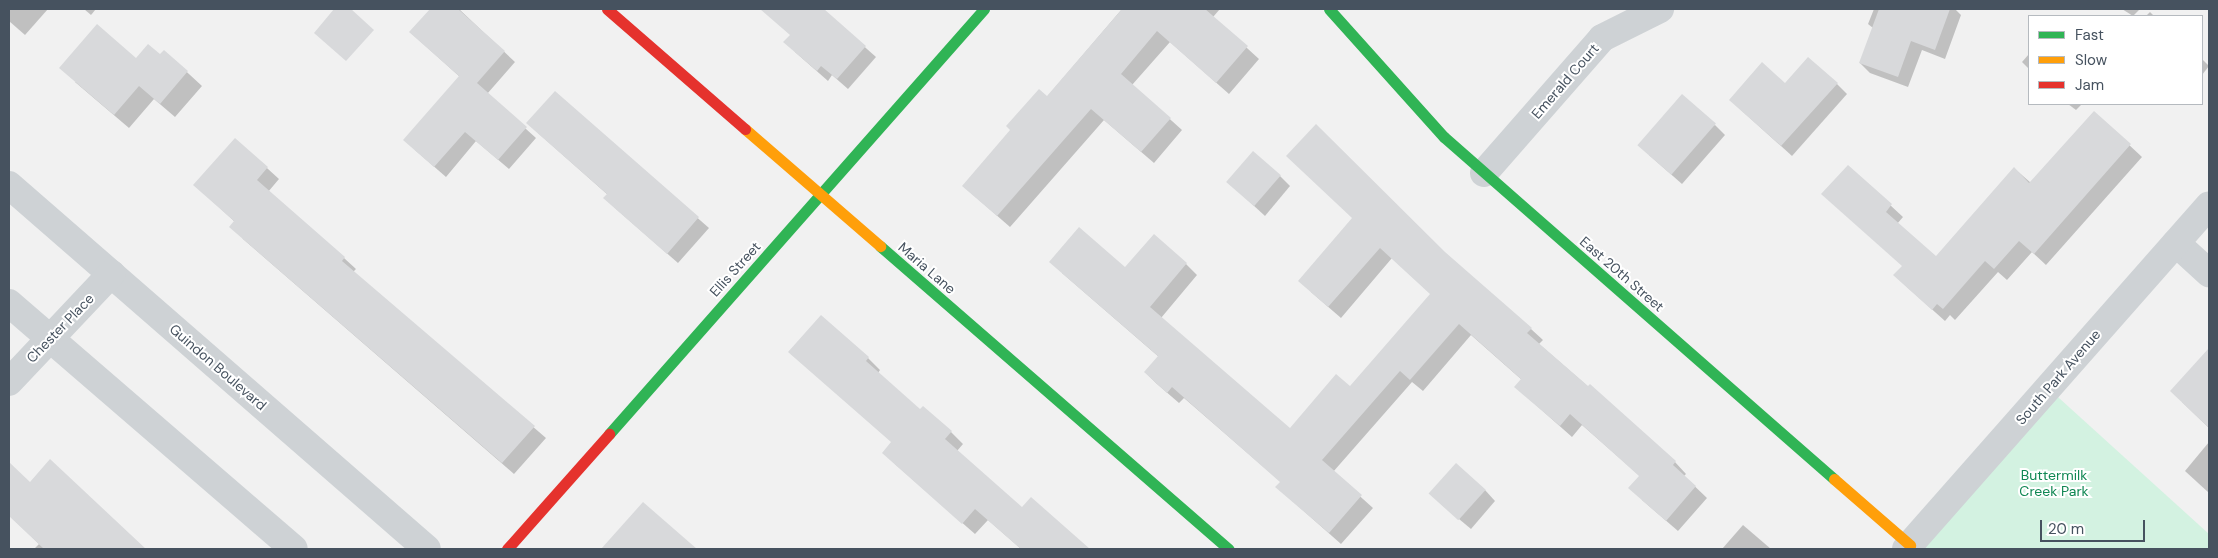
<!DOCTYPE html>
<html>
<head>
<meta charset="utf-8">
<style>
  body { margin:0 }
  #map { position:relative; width:2218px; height:558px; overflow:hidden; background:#f1f1f1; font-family:"DM Sans",sans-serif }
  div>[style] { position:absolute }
  .green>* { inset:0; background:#d3f2e1 }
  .shadow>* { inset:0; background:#0003 }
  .building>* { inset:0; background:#d8d9db; transform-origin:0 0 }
  .street>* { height:28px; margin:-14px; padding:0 14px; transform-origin:14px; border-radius:14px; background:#ced2d5 }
  .fast>* { height:11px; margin:-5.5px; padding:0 5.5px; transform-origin:5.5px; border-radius:5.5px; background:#30b455 }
  .slow>* { height:11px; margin:-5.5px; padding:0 5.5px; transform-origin:5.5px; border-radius:5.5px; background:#ff9f0a }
  .jam>* { height:11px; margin:-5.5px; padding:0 5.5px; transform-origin:5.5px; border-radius:5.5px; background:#e5322d }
  span { translate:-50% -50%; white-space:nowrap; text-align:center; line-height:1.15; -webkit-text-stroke:4px #fff; paint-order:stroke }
  .street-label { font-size:14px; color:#46525f }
  .park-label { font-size:14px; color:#108753 }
  .frame { position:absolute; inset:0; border:10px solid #46525f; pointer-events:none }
  .legend { position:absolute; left:2028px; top:15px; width:175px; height:90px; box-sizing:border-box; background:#fff; border:1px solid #b5babf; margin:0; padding:6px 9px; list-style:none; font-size:15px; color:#46525f }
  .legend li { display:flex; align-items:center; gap:10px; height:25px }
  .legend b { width:25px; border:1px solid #b5babf }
  .scale { position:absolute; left:2040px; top:520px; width:105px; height:22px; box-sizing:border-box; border:2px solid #46525f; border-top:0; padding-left:6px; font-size:15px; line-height:18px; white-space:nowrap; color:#46525f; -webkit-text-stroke:4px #fff; paint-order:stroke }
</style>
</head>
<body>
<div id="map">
  <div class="green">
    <i style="clip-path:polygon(2048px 388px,2209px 534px,2209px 549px,1908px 549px)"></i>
  </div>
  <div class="shadow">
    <i style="clip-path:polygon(9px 9px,48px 9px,25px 35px,9px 21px)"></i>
    <i style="clip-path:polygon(84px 9px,96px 9px,91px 15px)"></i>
    <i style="clip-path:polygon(431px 9px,459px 9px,515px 62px,487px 94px,536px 138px,509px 169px,476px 141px,446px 177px,415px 150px,460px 77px,410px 32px)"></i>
    <i style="clip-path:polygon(762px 9px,822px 9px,876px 57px,848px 89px,832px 75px,828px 81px,795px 52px,791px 35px)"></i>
    <i style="clip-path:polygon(1122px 9px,1220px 9px,1213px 17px,1259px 59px,1229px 94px,1170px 42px,1132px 85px,1182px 130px,1154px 163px,1104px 120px,1010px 227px,963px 186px,1047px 97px)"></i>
    <i style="clip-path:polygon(1874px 9px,1955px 9px,1961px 15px,1945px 59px,1922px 50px,1908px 87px,1870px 73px,1860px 63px,1873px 28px,1868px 24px)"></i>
    <i style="clip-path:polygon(2122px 9px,2140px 9px,2133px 16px)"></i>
    <i style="clip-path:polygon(2150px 12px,2154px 16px,2146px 16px)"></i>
    <i style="clip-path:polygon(164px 51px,202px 86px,175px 117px,154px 99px,129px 128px,75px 82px,136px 60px,160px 56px)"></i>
    <i style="clip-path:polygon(2029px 54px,2029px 69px,2022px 62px)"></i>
    <i style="clip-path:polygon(2202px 59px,2209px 66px,2202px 75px)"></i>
    <i style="clip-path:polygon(1837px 84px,1847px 94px,1792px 156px,1741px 110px,1785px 85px)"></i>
    <i style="clip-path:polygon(555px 93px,709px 228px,678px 263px,615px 208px,608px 195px,538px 133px)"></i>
    <i style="clip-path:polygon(2068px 104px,2082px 104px,2076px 110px)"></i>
    <i style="clip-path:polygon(2094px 112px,2142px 157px,2046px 265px,2032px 252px,2007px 280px,1998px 272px,1955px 320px,1950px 315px,1945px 321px,1907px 287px,1903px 266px,1848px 166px,1903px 217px,1897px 224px,1936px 258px,2015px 169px,2031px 183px)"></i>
    <i style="clip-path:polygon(1715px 125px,1725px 135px,1682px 184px,1649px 155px)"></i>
    <i style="clip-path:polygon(235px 139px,279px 179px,268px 192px,344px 258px,356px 269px,353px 272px,546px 438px,514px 474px,243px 239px,235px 222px,195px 185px)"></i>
    <i style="clip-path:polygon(1280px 176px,1290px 186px,1265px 216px,1228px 182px)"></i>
    <i style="clip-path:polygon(1354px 219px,1444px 253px,1531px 329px,1543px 340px,1539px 344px,1675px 462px,1686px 474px,1684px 476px,1707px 498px,1678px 531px,1642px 500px,1640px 476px,1582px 425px,1572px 437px,1528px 398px,1522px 380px,1471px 335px,1423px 391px,1412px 382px,1333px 472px,1373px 508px,1341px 544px,1289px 498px,1281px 482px,1184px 398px,1179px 403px,1157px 384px,1145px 372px,1159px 357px,1062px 273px,1186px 264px,1197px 275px,1161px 318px,1290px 430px,1350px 388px,1432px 295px,1392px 258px,1341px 318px,1311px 292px)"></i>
    <i style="clip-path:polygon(790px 352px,868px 358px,880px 370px,878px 373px,920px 411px,923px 407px,951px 432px,963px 444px,957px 451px,1022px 509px,1031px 499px,1087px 549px,1021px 549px,988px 520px,975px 534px,895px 464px,892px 442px)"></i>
    <i style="clip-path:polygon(2199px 361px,2209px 371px,2209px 428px,2182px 402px)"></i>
    <i style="clip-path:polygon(2209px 442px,2209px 493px,2185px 471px)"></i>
    <i style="clip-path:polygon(50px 461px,145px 549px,34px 549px,39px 544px,9px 515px,9px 486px,20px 474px,30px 483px)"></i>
    <i style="clip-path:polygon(1485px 490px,1495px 501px,1471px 529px,1441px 504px)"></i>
    <i style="clip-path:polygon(643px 504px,695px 549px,622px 549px,612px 539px)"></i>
    <i style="clip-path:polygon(1743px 525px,1771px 549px,1722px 549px)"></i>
  </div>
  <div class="building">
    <i style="clip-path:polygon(334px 9px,351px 9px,374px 30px,346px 61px,314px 33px)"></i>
    <i style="clip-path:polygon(430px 9px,458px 9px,505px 51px,477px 83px,527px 127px,498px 160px,465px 132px,434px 167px,403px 140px,459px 76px,409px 32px)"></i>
    <i style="clip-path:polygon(760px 9px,824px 9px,866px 46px,837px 79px,821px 66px,817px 71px,783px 42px,790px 35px)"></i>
    <i style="clip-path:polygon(1122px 9px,1205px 9px,1248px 46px,1216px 83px,1157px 31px,1121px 74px,1171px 118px,1141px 152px,1091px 109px,997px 216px,962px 186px,1010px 130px,1006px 126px,1039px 89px,1047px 96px)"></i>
    <i style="clip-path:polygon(1879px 9px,1950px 9px,1935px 50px,1911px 41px,1898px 77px,1859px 63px)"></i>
    <i style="clip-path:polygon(97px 24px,136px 58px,148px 44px,160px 54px,164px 50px,188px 71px,160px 104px,139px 86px,114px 115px,59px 68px)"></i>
    <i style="clip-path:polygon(1808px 57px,1838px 83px,1781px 146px,1729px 100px,1762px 62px,1785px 83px)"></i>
    <i style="clip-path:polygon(555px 91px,699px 217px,667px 254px,603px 198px,607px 194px,526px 123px)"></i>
    <i style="left:1682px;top:94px;width:45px;height:68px;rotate:41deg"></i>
    <i style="clip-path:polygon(2094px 111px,2131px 144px,2034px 254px,2019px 241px,1994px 269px,1985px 261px,1943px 309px,1937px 304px,1932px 310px,1893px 275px,1902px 266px,1821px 194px,1848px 165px,1892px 204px,1886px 212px,1936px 256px,2014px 167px,2029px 183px)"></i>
    <i style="clip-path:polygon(1316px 124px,1445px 252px,1532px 328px,1527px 333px,1588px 386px,1590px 384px,1676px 461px,1673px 465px,1696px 486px,1666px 521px,1628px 488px,1639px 476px,1570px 414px,1560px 426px,1514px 387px,1521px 379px,1459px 324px,1410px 380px,1400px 371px,1322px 460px,1362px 495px,1329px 533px,1275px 487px,1280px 482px,1172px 387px,1167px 393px,1144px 372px,1158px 356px,1049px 262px,1079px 227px,1125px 267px,1154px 234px,1187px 263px,1150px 307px,1290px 428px,1336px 374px,1350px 386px,1430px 294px,1380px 248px,1328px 307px,1298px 281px,1352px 218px,1286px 156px)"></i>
    <i style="clip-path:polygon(235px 138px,268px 167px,257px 180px,345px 257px,342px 261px,535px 426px,502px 463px,229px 227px,234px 221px,193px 185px)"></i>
    <i style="left:1253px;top:151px;width:37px;height:41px;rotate:41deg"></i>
    <i style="clip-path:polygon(821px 315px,869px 357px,866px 361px,920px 409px,923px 406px,952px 431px,945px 439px,1022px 507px,1031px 497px,1090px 549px,1021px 549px,975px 509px,962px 524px,882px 453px,891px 442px,788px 352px)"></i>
    <i style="clip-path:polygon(2209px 348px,2209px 428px,2170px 391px)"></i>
    <i style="clip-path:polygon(50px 459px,146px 549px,44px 549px,9px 516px,9px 462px,30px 482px)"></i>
    <i style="left:1456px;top:463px;width:40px;height:41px;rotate:42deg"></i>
    <i style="clip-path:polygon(643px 502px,697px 549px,601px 549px)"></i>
  </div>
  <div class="street">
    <i style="left:1484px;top:173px;width:179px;rotate:-48.8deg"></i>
    <i style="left:1602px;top:38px;width:65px;rotate:-26.6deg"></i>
    <i style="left:9px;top:185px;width:554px;rotate:41.05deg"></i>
    <i style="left:2176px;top:243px;width:45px;rotate:42.3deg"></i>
    <i style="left:9px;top:303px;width:376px;rotate:40.8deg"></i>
    <i style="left:9px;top:382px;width:149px;rotate:-46.6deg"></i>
    <i style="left:1906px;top:549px;width:458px;rotate:-48.6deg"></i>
  </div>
  <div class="fast">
    <i style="left:1329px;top:9px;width:172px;rotate:48.1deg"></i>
    <i style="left:1444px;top:137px;width:519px;rotate:41.25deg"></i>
    <i style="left:880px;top:246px;width:462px;rotate:41deg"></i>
    <i style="left:609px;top:434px;width:567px;rotate:-48.58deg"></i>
  </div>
  <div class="slow">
    <i style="left:745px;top:129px;width:179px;rotate:40.9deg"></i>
    <i style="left:1834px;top:479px;width:101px;rotate:41deg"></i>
  </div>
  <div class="jam">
    <i style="left:607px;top:9px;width:183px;rotate:41deg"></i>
    <i style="left:507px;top:549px;width:154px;rotate:-48.4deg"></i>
  </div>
  <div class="street-label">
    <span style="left:1565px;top:81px;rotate:-49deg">Emerald Court</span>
    <span style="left:927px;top:268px;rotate:41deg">Maria Lane</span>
    <span style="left:735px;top:269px;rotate:-48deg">Ellis Street</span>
    <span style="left:1622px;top:274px;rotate:41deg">East 20th Street</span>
    <span style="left:60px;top:328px;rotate:-46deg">Chester Place</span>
    <span style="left:218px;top:367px;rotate:41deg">Guindon Boulevard</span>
    <span style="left:2058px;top:377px;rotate:-49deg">South Park Avenue</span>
  </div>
  <div class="park-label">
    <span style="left:2054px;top:483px">Buttermilk<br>Creek Park</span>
  </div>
  <div class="frame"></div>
  <ul class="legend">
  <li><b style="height:6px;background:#30b455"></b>Fast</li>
  <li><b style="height:6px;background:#ff9f0a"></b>Slow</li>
  <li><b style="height:6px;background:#e5322d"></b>Jam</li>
  </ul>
  <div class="scale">20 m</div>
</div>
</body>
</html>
